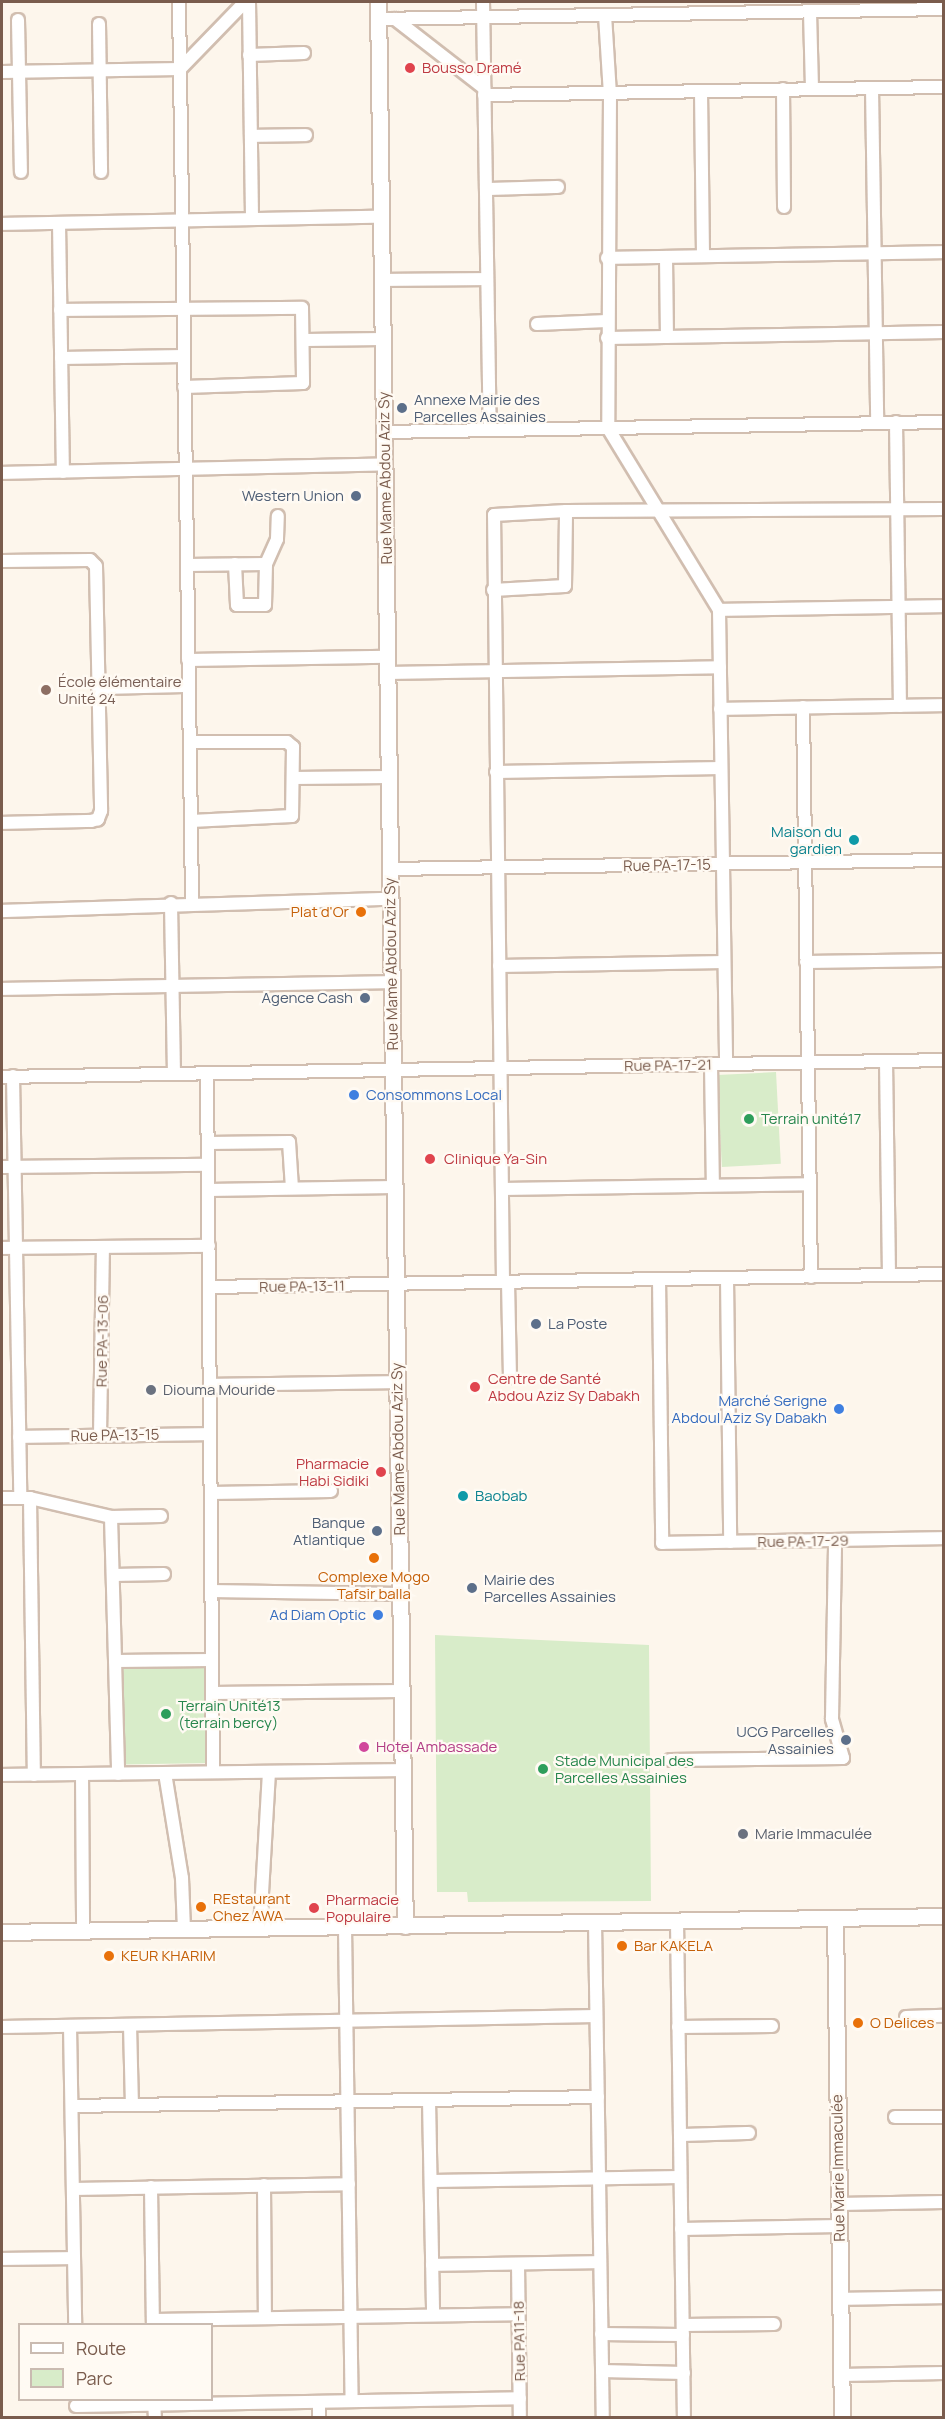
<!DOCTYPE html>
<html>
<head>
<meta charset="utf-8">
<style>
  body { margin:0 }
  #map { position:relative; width:945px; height:2419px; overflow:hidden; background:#fdf6ec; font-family:Manrope,sans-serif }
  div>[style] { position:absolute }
  .green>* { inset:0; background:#d8ecc9; transform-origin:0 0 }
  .roads { filter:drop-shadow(2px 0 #d1beb0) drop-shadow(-2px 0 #d1beb0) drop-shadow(0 2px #d1beb0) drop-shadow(0 -2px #d1beb0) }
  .minor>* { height:12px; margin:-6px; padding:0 6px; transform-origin:6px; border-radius:6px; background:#fff }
  .tertiary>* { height:15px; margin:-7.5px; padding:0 7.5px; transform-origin:7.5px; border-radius:7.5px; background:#fff }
  .dots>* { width:16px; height:16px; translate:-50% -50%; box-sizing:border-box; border:3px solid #fffaf3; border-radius:50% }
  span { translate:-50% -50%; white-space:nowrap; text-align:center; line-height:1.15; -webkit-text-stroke:4.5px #fffaf3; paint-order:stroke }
  .health-label { font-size:15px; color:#be3a42 }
  .left { translate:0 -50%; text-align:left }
  .right { translate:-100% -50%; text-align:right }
  .service-label { font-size:15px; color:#4e5e75 }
  .street-label { font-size:15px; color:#7a5c4d }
  .education-label { font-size:15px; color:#785e54 }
  .culture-label { font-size:15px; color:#0d838f }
  .food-label { font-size:15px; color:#c56008 }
  .shop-label { font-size:15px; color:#366cbe }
  .leisure-label { font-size:15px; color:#27864d }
  .worship-label { font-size:15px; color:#5b616d }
  .hotel-label { font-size:15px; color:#b23c85 }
  .frame { position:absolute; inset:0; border:3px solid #7a5c4d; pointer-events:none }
  .legend { position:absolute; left:18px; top:2323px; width:195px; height:78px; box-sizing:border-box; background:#fffaf3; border:2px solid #cabbb1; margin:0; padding:8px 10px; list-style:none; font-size:18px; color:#7a5c4d }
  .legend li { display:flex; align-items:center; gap:12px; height:30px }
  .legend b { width:30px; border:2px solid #cabbb1 }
</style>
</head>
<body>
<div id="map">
  <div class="green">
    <i style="left:776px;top:1072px;width:92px;height:59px;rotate:87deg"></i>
    <i style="clip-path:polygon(435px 1635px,649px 1645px,651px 1901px,468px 1902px,467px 1892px,437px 1892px)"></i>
    <i style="left:209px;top:1663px;width:100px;height:88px;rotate:89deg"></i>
  </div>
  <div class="roads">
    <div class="minor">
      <i style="left:179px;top:2px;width:901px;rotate:89.17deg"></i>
      <i style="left:249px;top:2px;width:217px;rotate:89.2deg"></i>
      <i style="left:483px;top:2px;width:428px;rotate:89.1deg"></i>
      <i style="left:810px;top:12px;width:77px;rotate:88.5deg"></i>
      <i style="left:605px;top:15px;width:79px;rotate:86.4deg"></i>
      <i style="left:610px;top:94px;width:334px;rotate:90.3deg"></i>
      <i style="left:608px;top:428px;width:213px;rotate:58.6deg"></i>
      <i style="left:719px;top:610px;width:454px;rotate:89.1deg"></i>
      <i style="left:378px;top:19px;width:566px;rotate:-1.01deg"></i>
      <i style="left:395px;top:19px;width:113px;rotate:37.8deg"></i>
      <i style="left:18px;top:20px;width:152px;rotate:88.9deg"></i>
      <i style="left:99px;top:24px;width:148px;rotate:89.2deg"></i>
      <i style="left:249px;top:55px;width:55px;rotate:-2.1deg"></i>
      <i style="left:2px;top:72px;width:178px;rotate:-1deg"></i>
      <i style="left:180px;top:69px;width:93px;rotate:-45.9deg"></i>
      <i style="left:872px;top:88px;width:335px;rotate:89.1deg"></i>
      <i style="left:783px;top:89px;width:118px;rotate:89.5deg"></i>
      <i style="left:701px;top:91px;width:165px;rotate:89.3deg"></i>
      <i style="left:484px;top:95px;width:460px;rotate:-1deg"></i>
      <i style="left:251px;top:136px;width:55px;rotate:-1deg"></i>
      <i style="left:486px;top:189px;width:72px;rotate:-1.6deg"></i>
      <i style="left:59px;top:223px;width:249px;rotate:89.1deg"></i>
      <i style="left:2px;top:224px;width:379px;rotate:-1.1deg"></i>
      <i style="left:666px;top:257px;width:80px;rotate:89.3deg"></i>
      <i style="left:607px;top:258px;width:337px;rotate:-1deg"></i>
      <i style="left:382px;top:280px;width:105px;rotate:-0.5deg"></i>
      <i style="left:60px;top:310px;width:242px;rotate:-0.5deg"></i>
      <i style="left:302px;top:308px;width:75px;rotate:89.2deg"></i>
      <i style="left:303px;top:383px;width:119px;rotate:178.1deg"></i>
      <i style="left:537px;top:324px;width:70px;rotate:-2.5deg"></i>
      <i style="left:607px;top:338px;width:337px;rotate:-1deg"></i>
      <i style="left:305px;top:340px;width:78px;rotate:-0.7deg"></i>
      <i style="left:61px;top:358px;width:123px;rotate:-0.9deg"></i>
      <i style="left:896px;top:422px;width:284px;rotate:89.2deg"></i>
      <i style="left:384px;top:432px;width:560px;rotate:-1.02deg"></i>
      <i style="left:2px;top:473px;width:383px;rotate:-1.3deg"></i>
      <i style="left:2px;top:561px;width:88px;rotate:-0.7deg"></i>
      <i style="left:90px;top:560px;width:8px;rotate:45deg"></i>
      <i style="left:96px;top:566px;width:245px;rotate:88.8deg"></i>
      <i style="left:101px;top:811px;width:9px;rotate:111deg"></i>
      <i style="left:98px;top:819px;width:7px;rotate:164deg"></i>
      <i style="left:91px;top:821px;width:89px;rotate:178.7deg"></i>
      <i style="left:235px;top:564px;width:41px;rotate:87.2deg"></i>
      <i style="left:237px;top:605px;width:28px"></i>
      <i style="left:265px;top:605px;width:41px;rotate:-88.6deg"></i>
      <i style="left:266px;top:564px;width:27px;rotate:-66deg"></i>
      <i style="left:277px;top:539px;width:23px;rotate:-88deg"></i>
      <i style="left:187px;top:565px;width:79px;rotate:-0.7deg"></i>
      <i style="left:493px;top:590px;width:72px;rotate:-3.2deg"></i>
      <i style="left:565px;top:586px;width:75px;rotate:-89.2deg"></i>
      <i style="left:719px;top:610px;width:225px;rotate:-1deg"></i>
      <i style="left:188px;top:660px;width:199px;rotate:-0.9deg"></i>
      <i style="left:387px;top:673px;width:333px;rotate:-1deg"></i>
      <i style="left:98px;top:688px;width:91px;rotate:-1.3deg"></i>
      <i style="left:803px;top:707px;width:570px;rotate:89.2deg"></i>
      <i style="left:720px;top:709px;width:224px;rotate:-1deg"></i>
      <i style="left:190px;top:742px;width:97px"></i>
      <i style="left:287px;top:742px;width:8px;rotate:40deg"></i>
      <i style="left:293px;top:747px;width:69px;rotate:90.8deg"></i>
      <i style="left:292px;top:816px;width:101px;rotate:177.2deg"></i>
      <i style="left:496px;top:772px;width:225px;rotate:-1deg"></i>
      <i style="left:293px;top:778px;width:96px;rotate:-0.6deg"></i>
      <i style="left:390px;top:869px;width:554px;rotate:-0.93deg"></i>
      <i style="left:171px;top:903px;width:171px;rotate:89deg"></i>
      <i style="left:2px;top:911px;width:389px;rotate:-1.8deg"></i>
      <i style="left:806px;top:962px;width:138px;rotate:-0.8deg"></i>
      <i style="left:499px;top:966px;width:225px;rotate:-1deg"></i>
      <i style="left:2px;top:989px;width:390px;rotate:-1deg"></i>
      <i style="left:886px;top:1061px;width:214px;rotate:89.2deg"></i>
      <i style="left:711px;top:1064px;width:121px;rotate:89.1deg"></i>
      <i style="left:207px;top:1073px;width:699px;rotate:89.51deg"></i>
      <i style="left:13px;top:1076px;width:422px;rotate:89deg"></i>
      <i style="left:2px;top:1077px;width:942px;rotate:-1.03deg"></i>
      <i style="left:208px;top:1143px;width:81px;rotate:-0.7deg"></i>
      <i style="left:289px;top:1142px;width:46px;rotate:86.3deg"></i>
      <i style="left:2px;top:1167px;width:206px;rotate:-0.6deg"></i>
      <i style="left:502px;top:1189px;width:308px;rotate:-0.9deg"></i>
      <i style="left:208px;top:1190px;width:186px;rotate:-0.9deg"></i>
      <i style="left:2px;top:1248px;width:207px;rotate:-0.6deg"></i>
      <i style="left:727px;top:1278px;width:264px;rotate:89.3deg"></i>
      <i style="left:659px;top:1279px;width:264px;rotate:89.3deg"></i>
      <i style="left:662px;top:1543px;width:282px;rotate:-1deg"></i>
      <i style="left:503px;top:1282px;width:767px;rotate:-90.67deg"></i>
      <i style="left:494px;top:515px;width:72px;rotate:-3.2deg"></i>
      <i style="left:566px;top:511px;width:378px;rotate:-0.3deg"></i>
      <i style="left:508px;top:1282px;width:96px;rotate:88.8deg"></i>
      <i style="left:209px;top:1287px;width:735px;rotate:-1.01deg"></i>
      <i style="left:210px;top:1385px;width:187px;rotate:-0.9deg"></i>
      <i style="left:100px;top:1435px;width:188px;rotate:-89.1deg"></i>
      <i style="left:19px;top:1437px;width:191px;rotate:-0.9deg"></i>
      <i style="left:211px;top:1493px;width:120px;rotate:-1deg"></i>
      <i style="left:2px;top:1498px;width:28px"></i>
      <i style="left:30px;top:1498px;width:83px;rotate:13.2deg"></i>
      <i style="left:111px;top:1517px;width:50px;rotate:-1.1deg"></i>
      <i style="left:30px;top:1498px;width:277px;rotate:89.2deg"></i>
      <i style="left:111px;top:1517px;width:257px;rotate:88.4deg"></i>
      <i style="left:113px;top:1575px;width:51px;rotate:-1.1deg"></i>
      <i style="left:211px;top:1591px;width:189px;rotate:0.9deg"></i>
      <i style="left:115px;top:1661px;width:97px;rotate:-0.6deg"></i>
      <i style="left:212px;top:1693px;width:189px;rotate:-0.6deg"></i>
      <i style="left:670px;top:1760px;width:173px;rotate:-0.7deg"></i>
      <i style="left:843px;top:1758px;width:41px;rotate:-105.8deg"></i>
      <i style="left:832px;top:1719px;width:179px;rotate:-89deg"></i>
      <i style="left:165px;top:1773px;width:106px;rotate:80.8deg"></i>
      <i style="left:182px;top:1878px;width:51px;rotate:87.8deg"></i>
      <i style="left:82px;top:1774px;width:157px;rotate:89.6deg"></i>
      <i style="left:2px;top:1775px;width:401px;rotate:-0.7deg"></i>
      <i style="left:677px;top:1921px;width:497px;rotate:89.2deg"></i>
      <i style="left:595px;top:1922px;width:496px;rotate:89.1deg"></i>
      <i style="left:345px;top:1927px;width:474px;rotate:89.2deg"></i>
      <i style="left:260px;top:1928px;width:156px;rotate:-86.7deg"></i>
      <i style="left:906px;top:2017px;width:38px;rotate:-2deg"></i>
      <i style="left:130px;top:2025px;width:80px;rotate:88.6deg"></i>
      <i style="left:70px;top:2026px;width:298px;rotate:89deg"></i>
      <i style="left:2px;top:2027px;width:594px;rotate:-1.06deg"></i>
      <i style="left:678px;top:2027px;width:94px;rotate:-0.6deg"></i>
      <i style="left:429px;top:2100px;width:215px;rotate:88.9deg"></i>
      <i style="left:72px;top:2106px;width:526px;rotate:-0.98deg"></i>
      <i style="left:895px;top:2117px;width:49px"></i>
      <i style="left:680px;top:2135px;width:69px;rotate:-1.7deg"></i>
      <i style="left:431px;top:2181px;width:249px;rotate:-0.9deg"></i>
      <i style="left:264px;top:2185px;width:133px;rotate:89.6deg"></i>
      <i style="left:151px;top:2187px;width:137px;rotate:89.2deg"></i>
      <i style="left:73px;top:2189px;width:276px;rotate:-1deg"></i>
      <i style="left:839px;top:2204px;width:105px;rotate:-1.1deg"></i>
      <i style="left:681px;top:2229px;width:158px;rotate:-1.1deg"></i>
      <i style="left:2px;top:2259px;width:72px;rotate:-0.8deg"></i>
      <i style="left:518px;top:2264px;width:154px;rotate:89.3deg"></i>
      <i style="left:432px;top:2265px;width:168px;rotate:-1deg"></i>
      <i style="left:840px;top:2299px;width:104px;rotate:-1.1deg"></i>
      <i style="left:153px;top:2320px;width:365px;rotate:-0.9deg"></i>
      <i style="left:683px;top:2325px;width:91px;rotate:-0.6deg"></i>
      <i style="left:601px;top:2334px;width:82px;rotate:0.7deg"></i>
      <i style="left:602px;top:2371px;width:82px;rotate:1.4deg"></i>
      <i style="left:841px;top:2375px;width:103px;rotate:-1.1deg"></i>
      <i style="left:154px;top:2400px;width:18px;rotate:87deg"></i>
      <i style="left:319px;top:2402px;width:16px;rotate:90deg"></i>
      <i style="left:76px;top:2406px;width:444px;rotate:-1deg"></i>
    </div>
    <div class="tertiary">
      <i style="left:378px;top:2px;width:1924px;rotate:89.2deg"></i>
      <i style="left:835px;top:1918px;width:500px;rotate:89.2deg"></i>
      <i style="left:2px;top:1932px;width:942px;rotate:-0.97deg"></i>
    </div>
  </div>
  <div class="dots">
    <i style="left:410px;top:68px;background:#e0444e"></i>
    <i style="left:402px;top:408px;background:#5c6f8a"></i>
    <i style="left:356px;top:496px;background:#5c6f8a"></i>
    <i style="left:46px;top:690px;background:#8d6e63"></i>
    <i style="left:854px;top:840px;background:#0f9aa8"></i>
    <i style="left:361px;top:912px;background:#e8710a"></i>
    <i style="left:365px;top:998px;background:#5c6f8a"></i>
    <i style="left:354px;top:1095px;background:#3f7fe0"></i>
    <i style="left:749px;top:1119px;background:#2e9e5b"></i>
    <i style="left:430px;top:1159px;background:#e0444e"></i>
    <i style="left:536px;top:1324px;background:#5c6f8a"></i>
    <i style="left:475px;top:1387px;background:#e0444e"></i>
    <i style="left:151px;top:1390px;background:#6b7280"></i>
    <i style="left:839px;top:1409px;background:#3f7fe0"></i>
    <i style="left:381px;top:1472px;background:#e0444e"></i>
    <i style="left:463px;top:1496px;background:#0f9aa8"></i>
    <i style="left:377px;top:1531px;background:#5c6f8a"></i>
    <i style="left:374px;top:1558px;background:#e8710a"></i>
    <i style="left:472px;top:1588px;background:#5c6f8a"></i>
    <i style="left:378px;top:1615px;background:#3f7fe0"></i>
    <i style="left:166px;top:1714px;background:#2e9e5b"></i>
    <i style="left:846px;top:1740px;background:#5c6f8a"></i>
    <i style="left:364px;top:1747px;background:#d1479c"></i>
    <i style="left:543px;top:1769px;background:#2e9e5b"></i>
    <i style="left:743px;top:1834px;background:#6b7280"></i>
    <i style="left:201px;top:1907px;background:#e8710a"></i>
    <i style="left:314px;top:1908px;background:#e0444e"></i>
    <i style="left:622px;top:1946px;background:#e8710a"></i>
    <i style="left:109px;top:1956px;background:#e8710a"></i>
    <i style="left:858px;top:2023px;background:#e8710a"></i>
  </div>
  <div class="health-label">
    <span class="left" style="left:422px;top:68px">Bousso Dramé</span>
    <span class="left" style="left:444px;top:1159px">Clinique Ya-Sin</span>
    <span class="left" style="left:488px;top:1387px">Centre de Santé<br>Abdou Aziz Sy Dabakh</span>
    <span class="right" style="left:369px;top:1472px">Pharmacie<br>Habi Sidiki</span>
    <span class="left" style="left:326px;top:1908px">Pharmacie<br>Populaire</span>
  </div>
  <div class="service-label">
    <span class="left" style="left:414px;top:408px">Annexe Mairie des<br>Parcelles Assainies</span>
    <span class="right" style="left:344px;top:496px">Western Union</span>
    <span class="right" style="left:353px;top:998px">Agence Cash</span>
    <span class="left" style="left:548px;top:1324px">La Poste</span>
    <span class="right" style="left:365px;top:1531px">Banque<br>Atlantique</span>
    <span class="left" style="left:484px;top:1588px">Mairie des<br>Parcelles Assainies</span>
    <span class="right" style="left:834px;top:1740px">UCG Parcelles<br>Assainies</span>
  </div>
  <div class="street-label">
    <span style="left:385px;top:478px;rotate:-91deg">Rue Mame Abdou Aziz Sy</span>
    <span style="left:667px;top:865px;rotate:-1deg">Rue PA-17-15</span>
    <span style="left:391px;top:964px;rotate:-91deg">Rue Mame Abdou Aziz Sy</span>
    <span style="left:668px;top:1065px;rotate:-1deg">Rue PA-17-21</span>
    <span style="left:302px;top:1286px;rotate:-1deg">Rue PA-13-11</span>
    <span style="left:102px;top:1341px;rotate:-89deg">Rue PA-13-06</span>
    <span style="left:115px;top:1435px;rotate:-1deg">Rue PA-13-15</span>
    <span style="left:398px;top:1449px;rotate:-91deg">Rue Mame Abdou Aziz Sy</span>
    <span style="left:803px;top:1541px;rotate:-1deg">Rue PA-17-29</span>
    <span style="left:838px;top:2168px;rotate:-91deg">Rue Marie Immaculée</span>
    <span style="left:519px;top:2341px;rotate:-91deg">Rue PA11-18</span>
  </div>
  <div class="education-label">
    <span class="left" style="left:58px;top:690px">École élémentaire<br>Unité 24</span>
  </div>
  <div class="culture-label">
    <span class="right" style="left:842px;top:840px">Maison du<br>gardien</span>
    <span class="left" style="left:475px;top:1496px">Baobab</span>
  </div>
  <div class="food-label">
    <span class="right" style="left:349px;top:912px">Plat d'Or</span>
    <span style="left:374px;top:1585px">Complexe Mogo<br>Tafsir balla</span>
    <span class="left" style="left:213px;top:1907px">REstaurant<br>Chez AWA</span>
    <span class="left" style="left:634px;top:1946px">Bar KAKELA</span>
    <span class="left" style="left:121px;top:1956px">KEUR KHARIM</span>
    <span class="left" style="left:870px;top:2023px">O Delices</span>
  </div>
  <div class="shop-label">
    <span class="left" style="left:366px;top:1095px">Consommons Local</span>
    <span class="right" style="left:827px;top:1409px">Marché Serigne<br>Abdoul Aziz Sy Dabakh</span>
    <span class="right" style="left:366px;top:1615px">Ad Diam Optic</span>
  </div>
  <div class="leisure-label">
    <span class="left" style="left:761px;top:1119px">Terrain unité17</span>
    <span class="left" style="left:178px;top:1714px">Terrain Unité13<br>(terrain bercy)</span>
    <span class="left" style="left:555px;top:1769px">Stade Municipal des<br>Parcelles Assainies</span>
  </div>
  <div class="worship-label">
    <span class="left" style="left:163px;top:1390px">Diouma Mouride</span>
    <span class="left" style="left:755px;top:1834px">Marie Immaculée</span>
  </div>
  <div class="hotel-label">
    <span class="left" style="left:376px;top:1747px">Hotel Ambassade</span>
  </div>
  <div class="frame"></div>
  <ul class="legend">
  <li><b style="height:8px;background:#fff"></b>Route</li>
  <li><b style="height:16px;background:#d8ecc9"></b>Parc</li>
  </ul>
</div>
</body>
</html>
